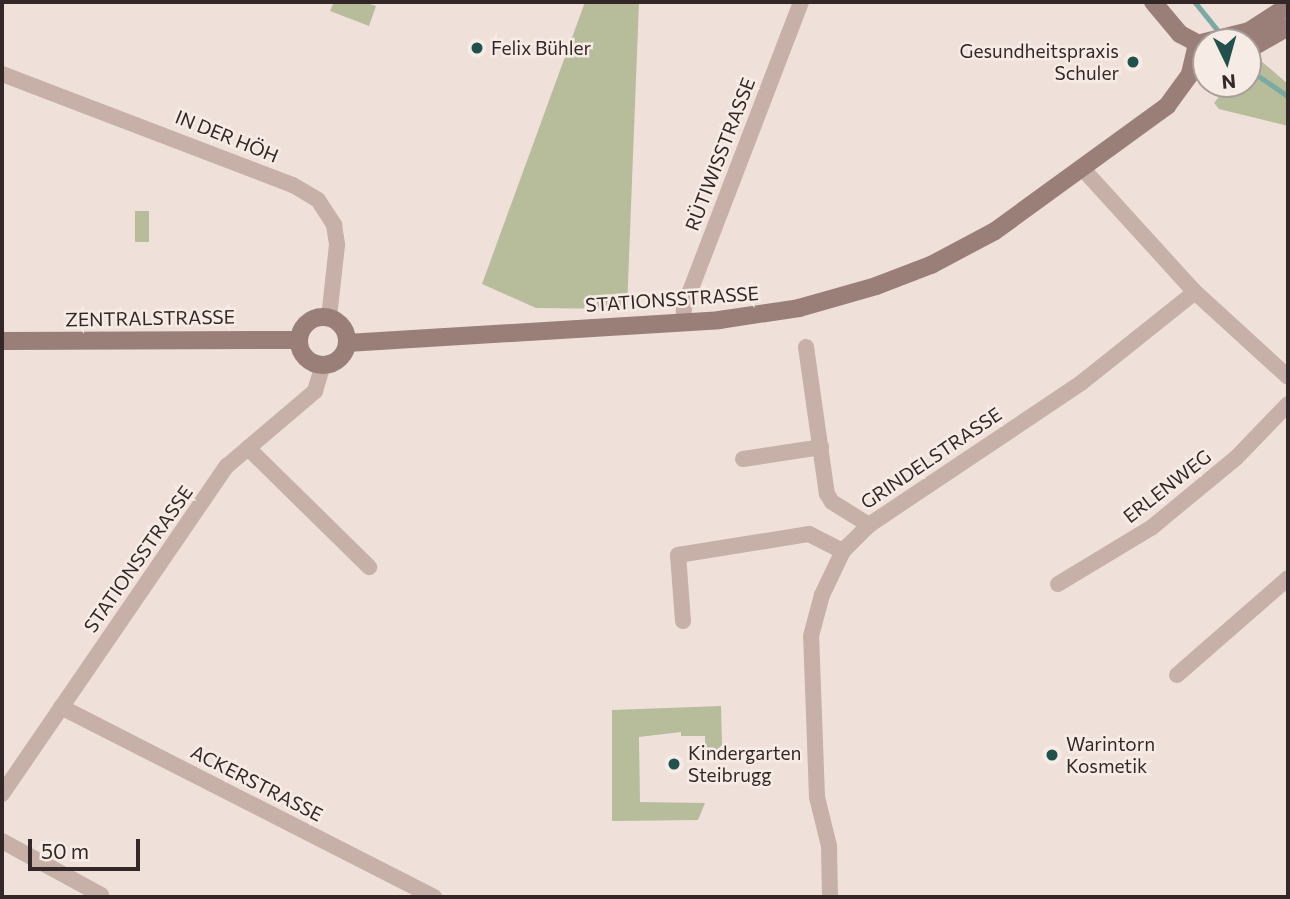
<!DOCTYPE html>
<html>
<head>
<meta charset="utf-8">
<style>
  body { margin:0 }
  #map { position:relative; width:1290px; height:899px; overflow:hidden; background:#efe1da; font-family:Commissioner,sans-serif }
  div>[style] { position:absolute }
  .green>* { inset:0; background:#b7bc9b; transform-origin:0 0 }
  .stream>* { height:4.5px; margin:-2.25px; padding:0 2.25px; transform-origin:2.25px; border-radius:2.25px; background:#7ba9a4 }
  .street>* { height:16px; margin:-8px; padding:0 8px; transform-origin:8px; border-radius:8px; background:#c6b0a7 }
  .secondary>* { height:18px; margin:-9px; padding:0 9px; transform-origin:9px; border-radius:9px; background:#997f78 }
  .secondary>.ring { margin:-9px; padding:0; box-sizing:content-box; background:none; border:18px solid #997f78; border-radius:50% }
  .dots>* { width:19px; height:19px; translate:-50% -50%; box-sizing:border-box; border:4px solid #f7ece5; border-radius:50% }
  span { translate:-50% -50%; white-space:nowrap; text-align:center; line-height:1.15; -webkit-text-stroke:5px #f7ece5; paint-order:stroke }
  .poi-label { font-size:19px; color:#332827 }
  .left { translate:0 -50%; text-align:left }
  .right { translate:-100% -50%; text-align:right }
  .street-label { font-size:19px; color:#332827 }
  .frame { position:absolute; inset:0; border:4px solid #332827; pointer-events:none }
  .north { position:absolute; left:1192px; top:28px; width:70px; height:70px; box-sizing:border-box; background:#f7ece5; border:2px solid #a99e99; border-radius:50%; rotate:175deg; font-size:19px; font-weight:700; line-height:28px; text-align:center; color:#332827 }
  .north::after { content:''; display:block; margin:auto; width:24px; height:32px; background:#20514c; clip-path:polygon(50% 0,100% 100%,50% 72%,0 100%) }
  .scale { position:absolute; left:28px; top:839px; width:112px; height:32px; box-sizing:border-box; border:4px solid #332827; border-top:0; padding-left:9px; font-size:21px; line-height:24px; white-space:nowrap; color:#332827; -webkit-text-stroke:5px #f7ece5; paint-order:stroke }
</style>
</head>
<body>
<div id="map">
  <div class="green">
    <i style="clip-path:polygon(334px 2px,364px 2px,376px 6px,369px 26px,330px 11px)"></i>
    <i style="clip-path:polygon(585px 2px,639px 2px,627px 309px,536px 308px,482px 284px)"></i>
    <i style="clip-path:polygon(1253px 54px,1288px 84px,1288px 126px,1219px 109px,1214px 103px,1229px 84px,1248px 84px,1248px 60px)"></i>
    <i style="left:135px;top:211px;width:14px;height:31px"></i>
    <i style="clip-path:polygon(721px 706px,722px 745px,712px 755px,705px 752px,705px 736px,681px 736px,681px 732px,639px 737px,640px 802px,705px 803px,698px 820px,612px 821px,612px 710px)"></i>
  </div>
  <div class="stream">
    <i style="left:1195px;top:2px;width:40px;rotate:51deg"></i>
    <i style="left:1248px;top:69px;width:48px;rotate:34deg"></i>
  </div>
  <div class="street">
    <i style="left:2px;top:74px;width:311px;rotate:20.9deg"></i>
    <i style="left:293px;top:185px;width:29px;rotate:31deg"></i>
    <i style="left:318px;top:200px;width:30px;rotate:57deg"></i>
    <i style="left:334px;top:225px;width:20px;rotate:81deg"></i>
    <i style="left:337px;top:245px;width:73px;rotate:96.3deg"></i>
    <i style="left:1082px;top:168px;width:168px;rotate:47.7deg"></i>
    <i style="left:1195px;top:292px;width:126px;rotate:42.4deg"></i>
    <i style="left:683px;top:323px;width:16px;rotate:-86deg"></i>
    <i style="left:684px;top:307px;width:327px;rotate:-69deg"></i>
    <i style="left:806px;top:347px;width:148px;rotate:81.9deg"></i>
    <i style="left:827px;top:494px;width:9px;rotate:58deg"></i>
    <i style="left:832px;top:502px;width:44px;rotate:31.9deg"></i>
    <i style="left:248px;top:448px;width:170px;rotate:44.5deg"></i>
    <i style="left:743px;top:459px;width:79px;rotate:-8.7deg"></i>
    <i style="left:1058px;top:584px;width:109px;rotate:-31.1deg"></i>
    <i style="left:1151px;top:528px;width:110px;rotate:-39.5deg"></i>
    <i style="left:1236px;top:458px;width:75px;rotate:-46.1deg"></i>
    <i style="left:683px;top:621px;width:66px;rotate:-94.3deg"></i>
    <i style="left:678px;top:555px;width:133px;rotate:-9.1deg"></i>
    <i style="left:809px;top:534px;width:38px;rotate:27deg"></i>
    <i style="left:1177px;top:675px;width:147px;rotate:-41.1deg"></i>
    <i style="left:61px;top:707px;width:419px;rotate:27deg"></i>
    <i style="left:2px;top:794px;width:398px;rotate:-55.6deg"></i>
    <i style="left:227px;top:466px;width:116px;rotate:-40.4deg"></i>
    <i style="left:315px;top:391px;width:27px;rotate:-73deg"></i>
    <i style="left:2px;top:841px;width:113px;rotate:28.6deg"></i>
    <i style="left:830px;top:897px;width:51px;rotate:-91.1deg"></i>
    <i style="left:829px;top:846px;width:50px;rotate:-103.8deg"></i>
    <i style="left:817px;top:797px;width:161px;rotate:-92.1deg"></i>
    <i style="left:811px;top:636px;width:42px;rotate:-75deg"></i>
    <i style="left:822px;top:595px;width:49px;rotate:-64.5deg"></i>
    <i style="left:843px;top:551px;width:37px;rotate:-45deg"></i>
    <i style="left:869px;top:525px;width:255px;rotate:-33.8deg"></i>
    <i style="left:1081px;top:383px;width:146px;rotate:-38.6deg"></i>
  </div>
  <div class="secondary">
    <i style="left:1153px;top:2px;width:42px;rotate:49.8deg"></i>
    <i style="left:1180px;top:34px;width:30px;rotate:28deg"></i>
    <i style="left:1197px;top:44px;width:54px;rotate:-14deg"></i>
    <i style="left:1249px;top:31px;width:46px;rotate:-32.7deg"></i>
    <i style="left:1248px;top:50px;width:46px;rotate:-29.9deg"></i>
    <i class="ring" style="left:299px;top:317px;width:30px;height:30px"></i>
    <i style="left:2px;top:341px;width:297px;rotate:-0.2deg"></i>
    <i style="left:347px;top:343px;width:373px;rotate:-3.5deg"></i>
    <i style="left:719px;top:320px;width:81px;rotate:-8.5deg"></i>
    <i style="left:799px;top:308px;width:80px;rotate:-15.9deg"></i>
    <i style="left:876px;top:286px;width:59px;rotate:-20.9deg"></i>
    <i style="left:931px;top:265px;width:72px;rotate:-28deg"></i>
    <i style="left:995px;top:231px;width:213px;rotate:-36deg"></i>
    <i style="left:1167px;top:106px;width:39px;rotate:-54deg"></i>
    <i style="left:1190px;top:74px;width:31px;rotate:-77deg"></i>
  </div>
  <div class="dots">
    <i style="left:477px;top:48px;background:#20514c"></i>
    <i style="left:1133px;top:62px;background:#20514c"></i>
    <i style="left:1052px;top:755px;background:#20514c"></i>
    <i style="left:674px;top:764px;background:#20514c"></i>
  </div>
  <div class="poi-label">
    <span class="left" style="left:491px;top:48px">Felix Bühler</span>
    <span class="right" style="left:1119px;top:62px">Gesundheitspraxis<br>Schuler</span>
    <span class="left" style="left:1066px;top:755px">Warintorn<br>Kosmetik</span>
    <span class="left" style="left:688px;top:764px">Kindergarten<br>Steibrugg</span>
  </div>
  <div class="street-label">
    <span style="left:227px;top:136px;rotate:22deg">IN DER HÖH</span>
    <span style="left:720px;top:154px;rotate:-69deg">RÜTIWISSTRASSE</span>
    <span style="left:672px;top:299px;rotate:-4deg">STATIONSSTRASSE</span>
    <span style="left:150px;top:318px;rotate:-1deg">ZENTRALSTRASSE</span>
    <span style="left:931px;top:458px;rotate:-34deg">GRINDELSTRASSE</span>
    <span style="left:1167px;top:486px;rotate:-38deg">ERLENWEG</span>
    <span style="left:138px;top:559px;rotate:-55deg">STATIONSSTRASSE</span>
    <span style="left:257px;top:783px;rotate:27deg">ACKERSTRASSE</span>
  </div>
  <div class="frame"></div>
  <div class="north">N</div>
  <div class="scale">50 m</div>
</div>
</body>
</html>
